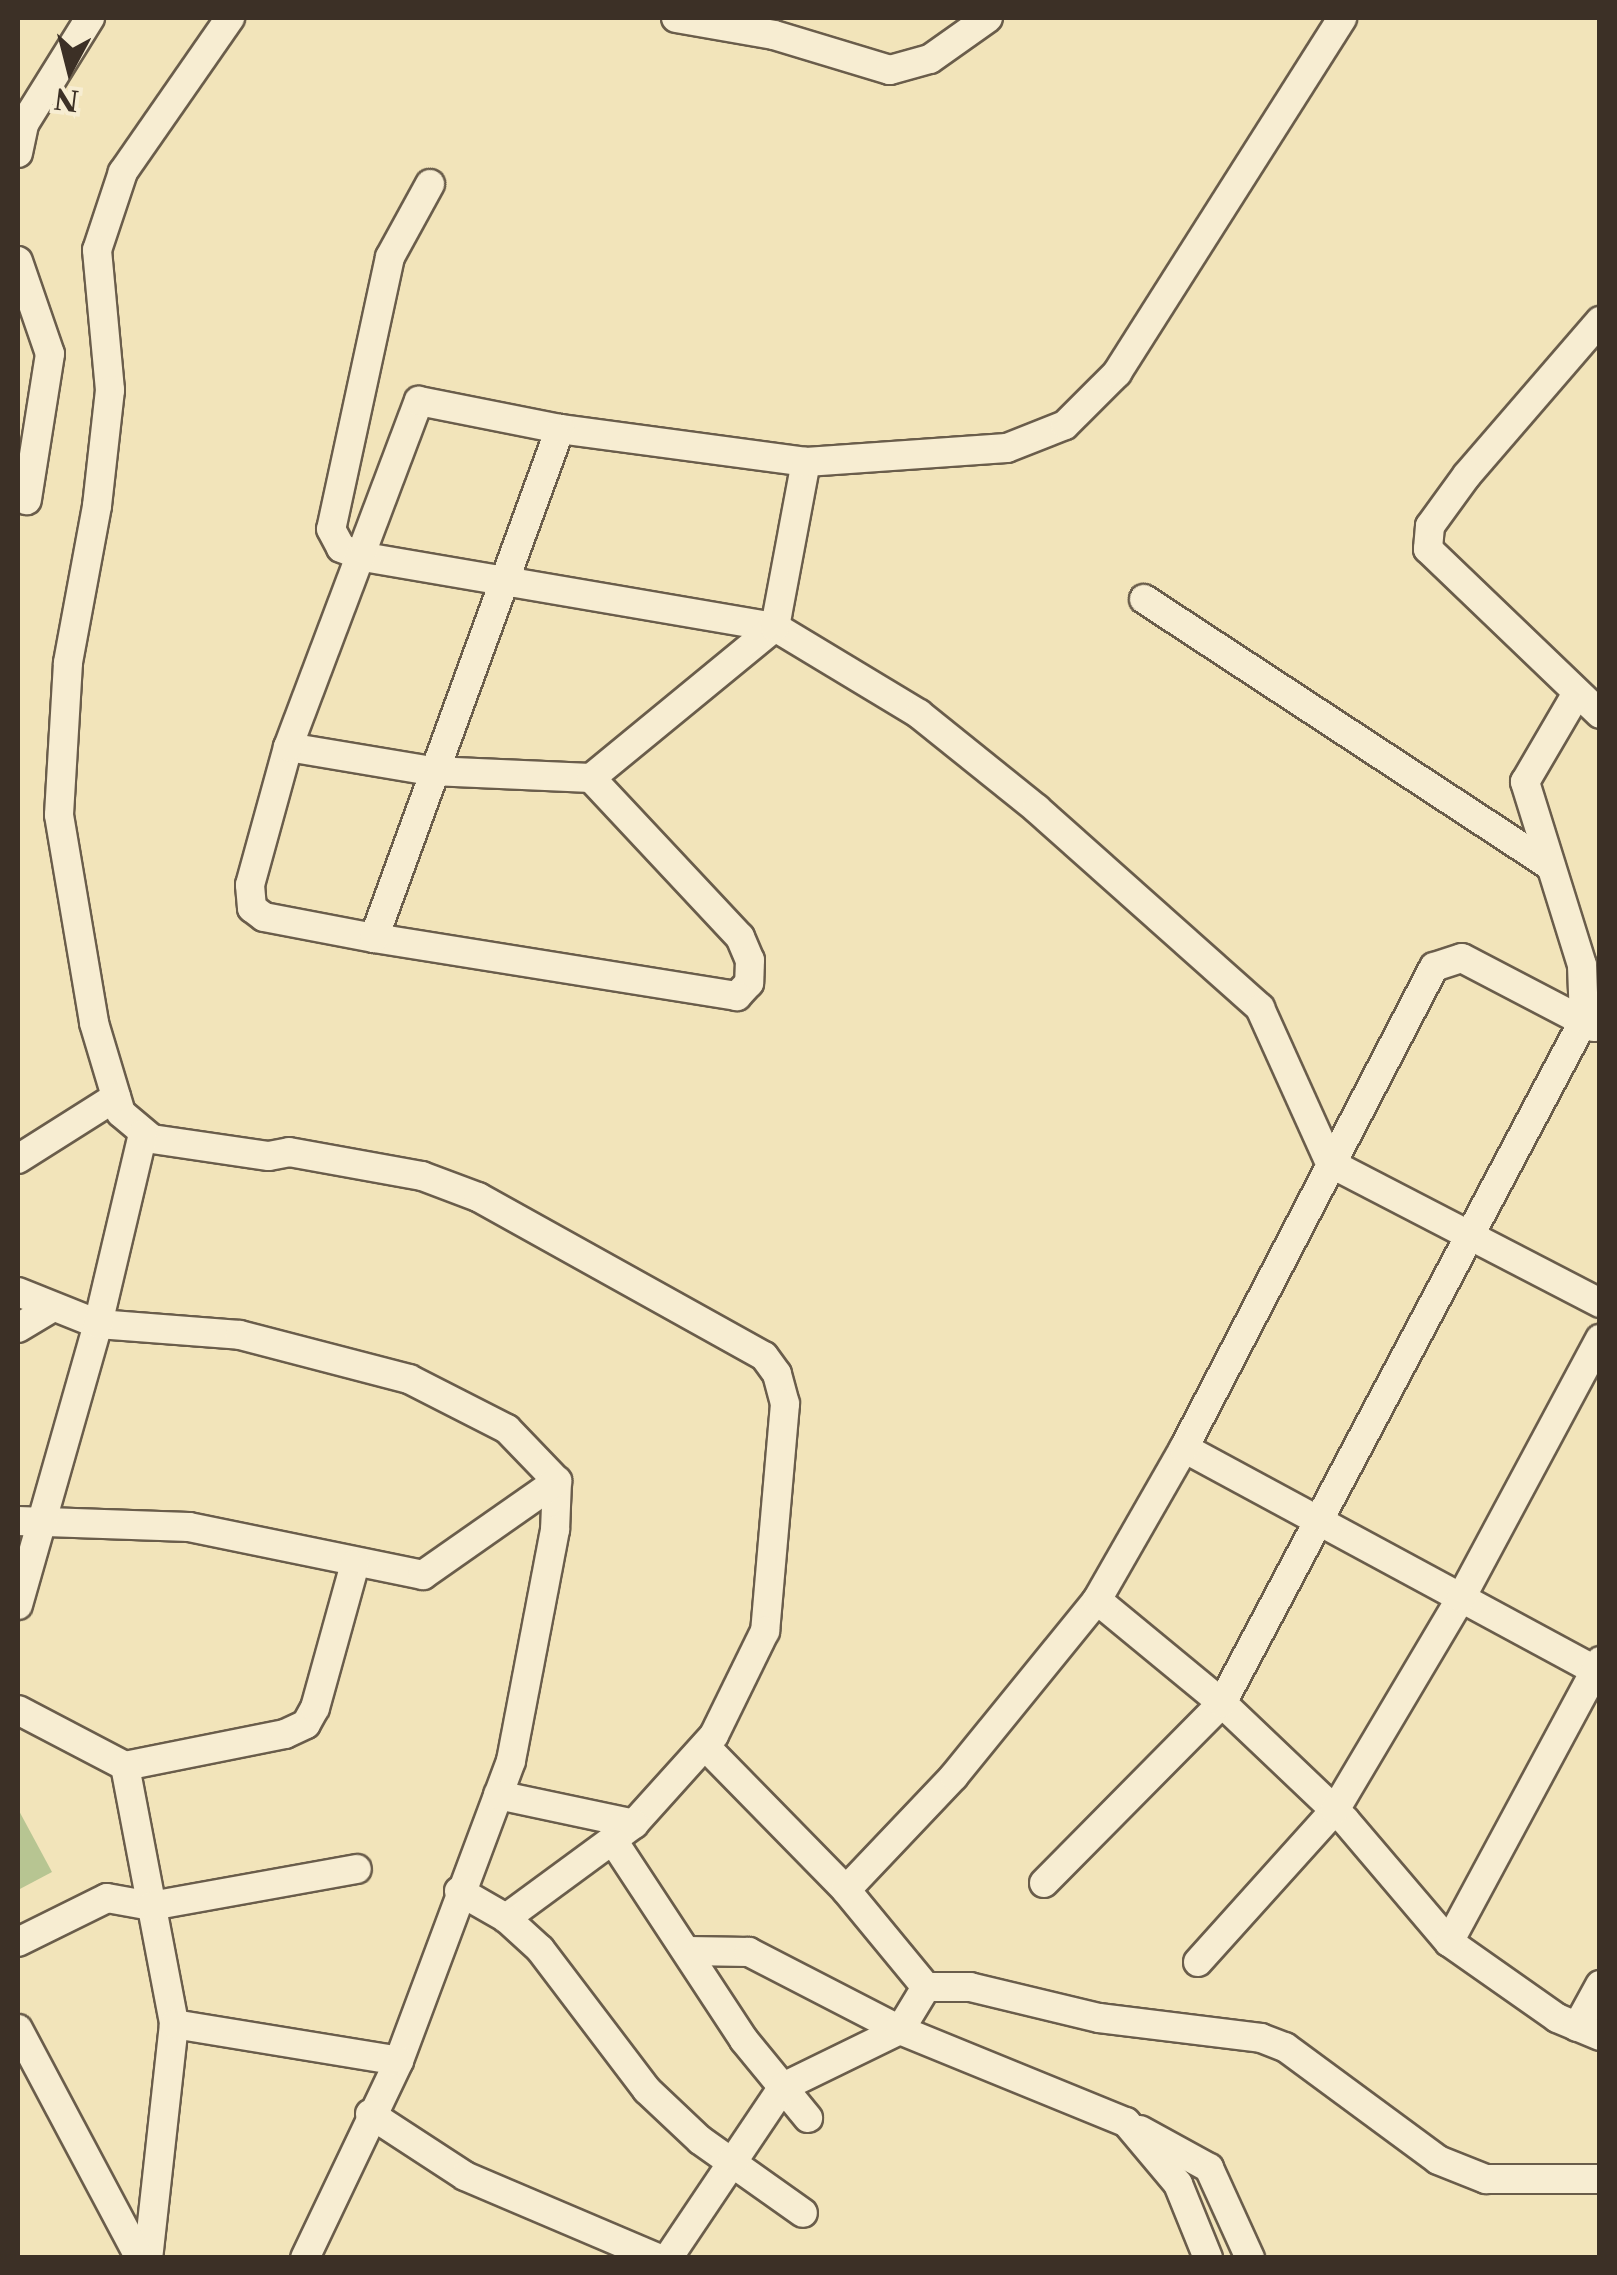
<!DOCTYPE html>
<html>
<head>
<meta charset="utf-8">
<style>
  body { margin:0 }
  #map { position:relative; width:1617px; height:2275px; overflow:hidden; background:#f2e4ba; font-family:"Libre Caslon Text",serif }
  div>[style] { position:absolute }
  .green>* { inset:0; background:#b7c592 }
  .roads { filter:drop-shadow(2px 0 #6a5d4b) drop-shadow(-2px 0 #6a5d4b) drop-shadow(0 2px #6a5d4b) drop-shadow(0 -2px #6a5d4b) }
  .street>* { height:28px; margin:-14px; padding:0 14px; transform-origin:14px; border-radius:14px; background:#f7edd2 }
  span { translate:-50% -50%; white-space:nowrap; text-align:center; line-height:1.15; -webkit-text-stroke:10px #f7edd2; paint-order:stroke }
  .frame { position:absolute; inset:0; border:20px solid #3c3026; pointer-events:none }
  .north { position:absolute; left:20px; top:20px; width:100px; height:100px; -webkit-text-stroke:8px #f7edd2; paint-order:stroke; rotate:187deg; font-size:28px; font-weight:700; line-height:40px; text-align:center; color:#3c3026 }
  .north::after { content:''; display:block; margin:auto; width:35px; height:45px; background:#3c3026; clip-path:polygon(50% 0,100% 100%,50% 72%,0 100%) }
</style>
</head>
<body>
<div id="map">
  <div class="green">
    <i style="clip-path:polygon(18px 1809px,52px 1872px,18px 1890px)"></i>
  </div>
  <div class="roads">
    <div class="street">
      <i style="left:230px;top:18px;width:188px;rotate:124.8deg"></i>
      <i style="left:123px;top:172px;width:82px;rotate:108.4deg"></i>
      <i style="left:97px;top:250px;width:141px;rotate:84.7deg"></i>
      <i style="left:110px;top:390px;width:117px;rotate:96.4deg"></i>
      <i style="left:97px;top:506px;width:160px;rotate:100.5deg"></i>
      <i style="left:68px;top:663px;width:152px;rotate:93.4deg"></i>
      <i style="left:59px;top:815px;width:211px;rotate:80.4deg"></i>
      <i style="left:94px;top:1023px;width:94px;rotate:73.3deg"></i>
      <i style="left:121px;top:1113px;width:40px;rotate:40deg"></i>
      <i style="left:152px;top:1139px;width:118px;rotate:8.3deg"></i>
      <i style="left:269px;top:1156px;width:20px;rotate:-11deg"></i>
      <i style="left:289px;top:1152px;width:135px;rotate:10.2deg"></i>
      <i style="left:422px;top:1176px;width:60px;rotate:20.6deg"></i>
      <i style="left:478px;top:1197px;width:327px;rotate:29.1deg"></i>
      <i style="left:764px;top:1356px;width:22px;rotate:54deg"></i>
      <i style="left:777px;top:1374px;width:31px;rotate:75deg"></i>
      <i style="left:785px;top:1404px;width:228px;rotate:95deg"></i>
      <i style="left:765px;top:1631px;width:116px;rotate:116.1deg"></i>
      <i style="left:714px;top:1735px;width:120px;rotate:132deg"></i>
      <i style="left:634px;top:1824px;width:159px;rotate:143.7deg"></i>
      <i style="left:676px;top:18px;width:99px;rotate:9.8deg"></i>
      <i style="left:774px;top:35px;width:121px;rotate:16.8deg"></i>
      <i style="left:890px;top:70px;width:41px;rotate:-15.4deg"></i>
      <i style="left:930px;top:59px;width:71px;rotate:-35.3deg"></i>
      <i style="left:18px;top:153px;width:30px;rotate:-78deg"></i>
      <i style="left:24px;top:124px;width:125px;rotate:-58.1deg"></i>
      <i style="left:430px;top:184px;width:83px;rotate:118.7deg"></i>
      <i style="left:390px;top:257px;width:278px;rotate:102.2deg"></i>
      <i style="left:331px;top:529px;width:21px;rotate:62deg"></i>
      <i style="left:341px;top:548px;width:25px;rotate:21deg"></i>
      <i style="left:364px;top:557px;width:417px;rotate:9.7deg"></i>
      <i style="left:775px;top:627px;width:168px;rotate:31.1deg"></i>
      <i style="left:919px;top:714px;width:151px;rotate:38.8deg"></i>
      <i style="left:1037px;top:809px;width:299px;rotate:41.7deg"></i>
      <i style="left:1260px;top:1008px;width:170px;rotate:65.7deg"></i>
      <i style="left:1330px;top:1163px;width:304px;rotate:27.4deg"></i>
      <i style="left:18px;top:261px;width:98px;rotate:71deg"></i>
      <i style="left:50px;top:354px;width:148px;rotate:99deg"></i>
      <i style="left:1600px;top:321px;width:203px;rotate:130.8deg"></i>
      <i style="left:1467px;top:475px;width:63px;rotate:126deg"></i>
      <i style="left:1430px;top:526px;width:23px;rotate:95deg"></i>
      <i style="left:1428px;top:549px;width:238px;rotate:43.8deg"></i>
      <i style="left:1144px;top:599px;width:486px;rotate:33.3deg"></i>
      <i style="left:288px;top:747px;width:146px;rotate:9.5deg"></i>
      <i style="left:432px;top:771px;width:159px;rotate:2.5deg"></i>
      <i style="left:591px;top:778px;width:238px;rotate:-39.4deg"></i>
      <i style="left:775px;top:627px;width:168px;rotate:-79.4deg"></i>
      <i style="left:591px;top:778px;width:218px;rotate:46.9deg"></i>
      <i style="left:740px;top:937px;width:25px;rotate:67deg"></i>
      <i style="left:750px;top:960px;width:23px;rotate:92deg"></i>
      <i style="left:749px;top:983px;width:18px;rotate:133deg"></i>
      <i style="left:737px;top:996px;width:368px;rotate:-170.9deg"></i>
      <i style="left:374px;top:938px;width:112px;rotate:-169.2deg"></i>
      <i style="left:264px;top:917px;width:15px;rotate:-143deg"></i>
      <i style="left:252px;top:908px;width:23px;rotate:-95deg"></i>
      <i style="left:250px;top:885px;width:143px;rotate:-74.6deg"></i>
      <i style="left:288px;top:747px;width:370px;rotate:-69.3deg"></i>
      <i style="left:419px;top:401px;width:144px;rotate:11.2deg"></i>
      <i style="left:560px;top:429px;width:248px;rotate:7.6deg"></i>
      <i style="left:806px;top:462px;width:201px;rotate:-4deg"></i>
      <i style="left:1007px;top:448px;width:62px;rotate:-21.6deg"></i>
      <i style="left:1065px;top:425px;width:74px;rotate:-45deg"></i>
      <i style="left:1117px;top:373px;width:420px;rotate:-57.6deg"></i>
      <i style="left:374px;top:938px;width:542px;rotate:-69.93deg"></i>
      <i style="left:18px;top:1159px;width:116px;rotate:-32.3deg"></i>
      <i style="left:18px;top:1292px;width:86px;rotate:21.8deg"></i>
      <i style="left:98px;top:1324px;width:142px;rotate:4.4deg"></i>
      <i style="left:240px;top:1335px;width:175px;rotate:14.6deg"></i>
      <i style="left:409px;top:1379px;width:110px;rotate:27deg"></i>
      <i style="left:507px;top:1429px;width:72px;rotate:46.1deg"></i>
      <i style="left:557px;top:1481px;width:49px;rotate:92.3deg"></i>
      <i style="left:555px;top:1530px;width:235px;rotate:100.8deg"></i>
      <i style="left:511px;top:1761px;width:320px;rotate:110.5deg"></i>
      <i style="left:399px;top:2061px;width:218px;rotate:115.5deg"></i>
      <i style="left:18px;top:1328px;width:37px;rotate:-31deg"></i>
      <i style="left:1184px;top:1448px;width:473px;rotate:28.4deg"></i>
      <i style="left:18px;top:1521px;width:171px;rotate:2deg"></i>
      <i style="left:189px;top:1527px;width:239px;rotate:11.6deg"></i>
      <i style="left:423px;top:1575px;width:164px;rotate:-35deg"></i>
      <i style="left:1097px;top:1600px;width:162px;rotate:39.5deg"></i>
      <i style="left:1222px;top:1703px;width:170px;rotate:43.6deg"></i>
      <i style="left:1345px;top:1820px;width:160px;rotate:49.6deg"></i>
      <i style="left:1449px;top:1942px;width:132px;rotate:35.1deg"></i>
      <i style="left:1557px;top:2018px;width:47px;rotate:22.7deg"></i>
      <i style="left:18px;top:1605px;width:292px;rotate:-74.1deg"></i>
      <i style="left:98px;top:1324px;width:195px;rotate:-76.7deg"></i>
      <i style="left:18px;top:1710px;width:121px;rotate:27.6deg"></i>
      <i style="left:125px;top:1766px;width:163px;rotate:-11.3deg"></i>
      <i style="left:285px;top:1734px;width:23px;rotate:-25deg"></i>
      <i style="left:306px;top:1724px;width:18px;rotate:-61deg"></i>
      <i style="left:315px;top:1708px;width:149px;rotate:-74.5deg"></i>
      <i style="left:705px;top:1746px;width:202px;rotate:45.6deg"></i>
      <i style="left:846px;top:1890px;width:126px;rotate:50.5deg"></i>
      <i style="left:125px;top:1766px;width:263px;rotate:79.2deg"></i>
      <i style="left:174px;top:2024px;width:235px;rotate:96.3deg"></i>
      <i style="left:498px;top:1795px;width:139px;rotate:12deg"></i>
      <i style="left:614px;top:1842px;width:237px;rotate:56.7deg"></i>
      <i style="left:744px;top:2040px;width:101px;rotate:50.6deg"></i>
      <i style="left:1044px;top:1883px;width:253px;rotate:-45.3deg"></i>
      <i style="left:1222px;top:1703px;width:773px;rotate:-62.08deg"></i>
      <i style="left:1584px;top:1020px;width:55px;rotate:-92.1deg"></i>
      <i style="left:1582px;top:965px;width:192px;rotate:-107.3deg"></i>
      <i style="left:1525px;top:782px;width:103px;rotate:-59.7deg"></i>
      <i style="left:846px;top:1890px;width:157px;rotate:-46.5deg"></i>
      <i style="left:954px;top:1776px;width:227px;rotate:-50.9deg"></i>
      <i style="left:1097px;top:1600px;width:175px;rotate:-60.2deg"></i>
      <i style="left:1184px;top:1448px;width:542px;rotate:-62.54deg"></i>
      <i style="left:1434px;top:967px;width:29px;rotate:-18deg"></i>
      <i style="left:1462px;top:958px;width:149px;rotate:27.6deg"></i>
      <i style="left:459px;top:1891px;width:54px;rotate:29.9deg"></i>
      <i style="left:506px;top:1918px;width:46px;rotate:42.4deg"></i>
      <i style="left:540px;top:1949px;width:177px;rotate:52.8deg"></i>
      <i style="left:647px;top:2090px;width:73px;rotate:43.3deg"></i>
      <i style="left:700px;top:2140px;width:126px;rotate:35.3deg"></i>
      <i style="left:18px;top:1942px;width:99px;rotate:-26.3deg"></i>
      <i style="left:107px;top:1898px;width:45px;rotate:10.3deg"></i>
      <i style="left:151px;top:1906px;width:209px;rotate:-10.2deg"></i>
      <i style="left:1449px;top:1942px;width:319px;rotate:-61.7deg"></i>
      <i style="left:688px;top:1951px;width:61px;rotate:0.9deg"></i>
      <i style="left:749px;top:1952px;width:170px;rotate:27.3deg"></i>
      <i style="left:900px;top:2030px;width:244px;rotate:22.2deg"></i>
      <i style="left:1126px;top:2122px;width:81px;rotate:50deg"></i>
      <i style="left:1178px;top:2184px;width:80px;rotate:67.9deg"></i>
      <i style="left:1198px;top:1962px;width:205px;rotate:-48deg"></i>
      <i style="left:1335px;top:1810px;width:247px;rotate:-59.3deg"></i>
      <i style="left:1461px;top:1598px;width:294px;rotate:-61.8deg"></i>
      <i style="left:926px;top:1987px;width:44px"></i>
      <i style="left:970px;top:1987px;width:133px;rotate:13.5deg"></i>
      <i style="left:1099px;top:2018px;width:163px;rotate:7deg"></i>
      <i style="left:1261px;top:2038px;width:26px;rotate:21deg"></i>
      <i style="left:1285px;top:2047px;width:190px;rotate:36.4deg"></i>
      <i style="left:1438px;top:2160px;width:52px;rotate:21.6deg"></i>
      <i style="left:1486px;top:2179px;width:114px"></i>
      <i style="left:174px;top:2024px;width:228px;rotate:9.3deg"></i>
      <i style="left:1577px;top:2027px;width:48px;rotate:-61.3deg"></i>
      <i style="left:18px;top:2029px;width:259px;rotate:62deg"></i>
      <i style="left:370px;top:2114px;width:113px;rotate:33.1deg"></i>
      <i style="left:465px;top:2176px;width:209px;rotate:23.1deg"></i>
      <i style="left:1140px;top:2130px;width:79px;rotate:28.8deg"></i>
      <i style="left:1209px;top:2168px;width:99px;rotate:65.5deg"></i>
      <i style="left:668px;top:2258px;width:206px;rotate:-56.1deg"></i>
      <i style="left:783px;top:2087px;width:130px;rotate:-26deg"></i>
      <i style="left:900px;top:2030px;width:50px;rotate:-58.8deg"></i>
    </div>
  </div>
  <div class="frame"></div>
  <div class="north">N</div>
</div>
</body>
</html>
